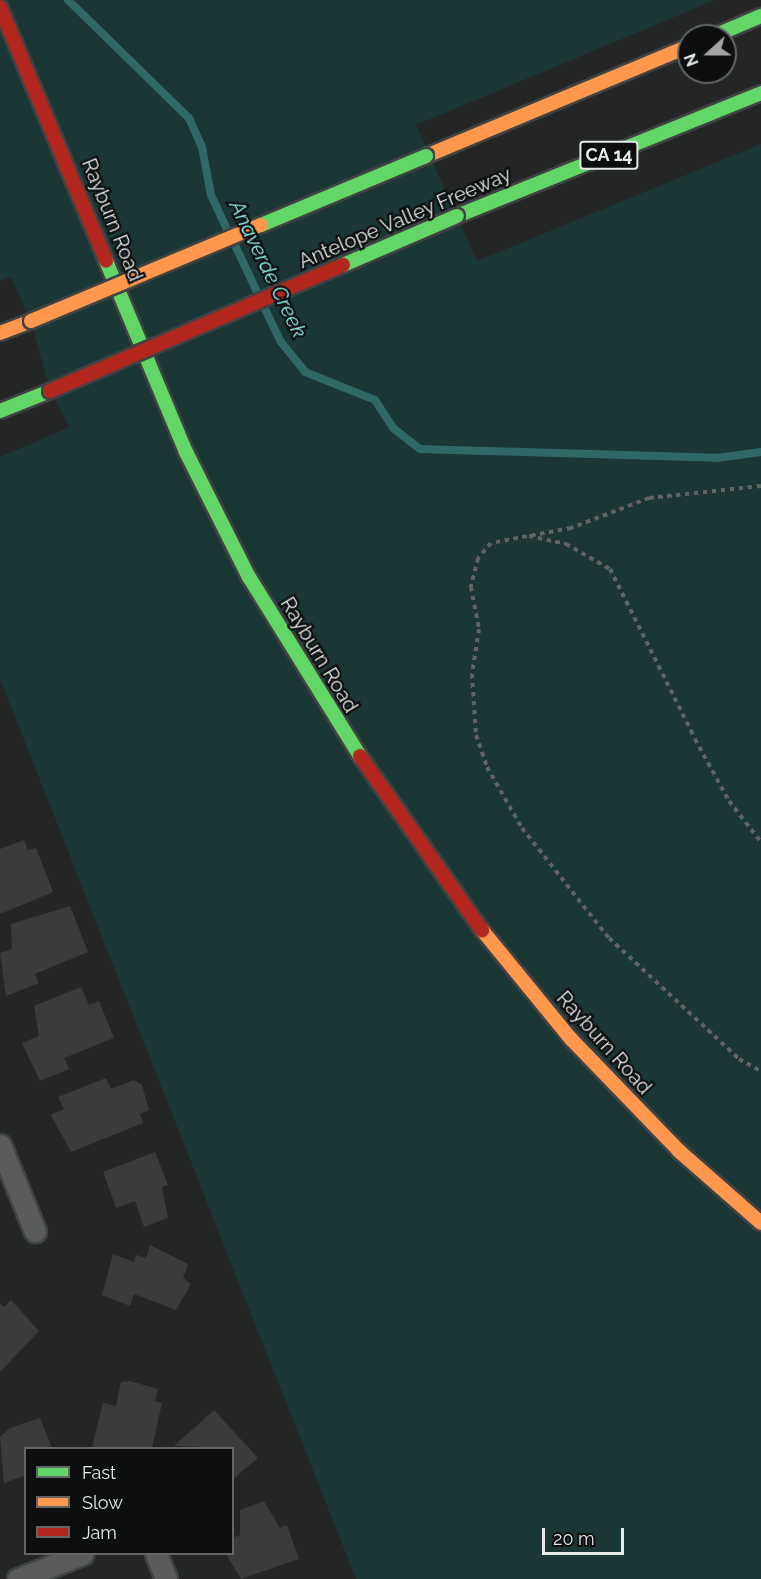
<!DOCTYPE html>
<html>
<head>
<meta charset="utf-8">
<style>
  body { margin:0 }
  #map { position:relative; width:761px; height:1579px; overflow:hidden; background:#232625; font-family:Raleway,sans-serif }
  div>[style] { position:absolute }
  .green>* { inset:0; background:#1a3635 }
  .stream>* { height:8px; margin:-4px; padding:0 4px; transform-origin:4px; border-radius:4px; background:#306866 }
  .building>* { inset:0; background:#3a3c3b }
  .path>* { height:4px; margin-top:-2px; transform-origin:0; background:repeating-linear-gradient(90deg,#616262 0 4.5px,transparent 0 9px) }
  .roads { filter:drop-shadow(2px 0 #404342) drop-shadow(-2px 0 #404342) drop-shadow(0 2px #404342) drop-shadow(0 -2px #404342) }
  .street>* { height:21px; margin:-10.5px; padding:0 10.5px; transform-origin:10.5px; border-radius:10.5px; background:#5a5c5c }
  .fast>* { height:14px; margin:-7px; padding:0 7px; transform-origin:7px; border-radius:7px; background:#63d668 }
  .slow>* { height:14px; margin:-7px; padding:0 7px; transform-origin:7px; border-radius:7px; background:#ff974d }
  .jam>* { height:14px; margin:-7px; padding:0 7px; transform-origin:7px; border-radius:7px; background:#b3261e }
  .bridges { filter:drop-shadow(2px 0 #404342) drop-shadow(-2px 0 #404342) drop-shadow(0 2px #404342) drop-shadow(0 -2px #404342) }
  .fast-bridge>* { height:14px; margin:-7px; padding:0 7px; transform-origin:7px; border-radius:7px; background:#63d668 }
  .slow-bridge>* { height:14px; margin:-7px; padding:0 7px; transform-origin:7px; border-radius:7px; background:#ff974d }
  .jam-bridge>* { height:14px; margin:-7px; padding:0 7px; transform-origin:7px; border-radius:7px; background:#b3261e }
  span { translate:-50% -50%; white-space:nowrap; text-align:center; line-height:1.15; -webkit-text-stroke:4.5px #0d0f0f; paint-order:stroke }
  .shield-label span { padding:2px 4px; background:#0d0f0f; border:2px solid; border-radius:4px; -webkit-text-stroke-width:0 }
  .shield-label { font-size:18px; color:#e6e9e9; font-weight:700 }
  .street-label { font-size:20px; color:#e6e9e9 }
  .water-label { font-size:21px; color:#90f3ef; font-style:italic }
  .legend { position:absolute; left:24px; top:1447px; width:210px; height:108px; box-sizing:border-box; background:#0d0f0f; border:2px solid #646666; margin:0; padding:8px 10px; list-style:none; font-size:18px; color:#e6e9e9 }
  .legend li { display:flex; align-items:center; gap:12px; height:30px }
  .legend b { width:30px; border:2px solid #646666 }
  .north { position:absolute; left:677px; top:24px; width:60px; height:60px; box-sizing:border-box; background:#0d0f0f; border:2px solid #646666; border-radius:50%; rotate:249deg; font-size:16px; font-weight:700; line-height:24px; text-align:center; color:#e6e9e9 }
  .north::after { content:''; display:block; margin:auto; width:21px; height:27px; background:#a2a5a4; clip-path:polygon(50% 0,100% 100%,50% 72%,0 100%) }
  .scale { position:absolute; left:542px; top:1528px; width:82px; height:27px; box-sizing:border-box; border:3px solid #e6e9e9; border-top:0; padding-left:8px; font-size:18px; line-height:21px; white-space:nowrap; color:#e6e9e9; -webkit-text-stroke:4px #0d0f0f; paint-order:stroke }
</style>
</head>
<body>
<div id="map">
  <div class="green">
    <i style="clip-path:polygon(0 0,715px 0,416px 125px,477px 261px,761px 144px,761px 1579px,356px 1579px,0 679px,0 457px,70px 427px,50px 391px,31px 321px,11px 277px,0 281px)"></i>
  </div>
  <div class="stream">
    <i style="left:68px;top:0;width:169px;rotate:44.3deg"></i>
    <i style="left:189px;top:118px;width:32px;rotate:66deg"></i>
    <i style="left:202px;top:147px;width:49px;rotate:79.4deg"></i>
    <i style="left:211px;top:195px;width:40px;rotate:65deg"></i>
    <i style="left:234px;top:243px;width:56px;rotate:64.8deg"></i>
    <i style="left:263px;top:305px;width:41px;rotate:64.1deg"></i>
    <i style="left:281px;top:342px;width:38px;rotate:51deg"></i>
    <i style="left:305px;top:372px;width:75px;rotate:21.8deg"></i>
    <i style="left:375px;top:400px;width:33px;rotate:57deg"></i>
    <i style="left:393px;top:428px;width:34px;rotate:38deg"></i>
    <i style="left:420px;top:449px;width:297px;rotate:1.7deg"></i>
    <i style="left:717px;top:458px;width:44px;rotate:-7.8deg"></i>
  </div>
  <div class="building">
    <i style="clip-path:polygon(24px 840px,28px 850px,36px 848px,53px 892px,0 914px,0 849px)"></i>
    <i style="clip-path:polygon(70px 906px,88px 952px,35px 974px,39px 983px,6px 996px,0 953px,12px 949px,11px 924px)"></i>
    <i style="clip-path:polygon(81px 987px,89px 1005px,99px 1001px,114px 1038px,64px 1058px,69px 1069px,40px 1081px,22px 1043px,39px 1036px,34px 1006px)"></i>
    <i style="clip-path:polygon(106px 1078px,111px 1089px,134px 1080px,142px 1085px,149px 1110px,140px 1114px,143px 1123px,71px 1152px,51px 1115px,64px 1109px,58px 1097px)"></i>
    <i style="clip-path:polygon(155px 1152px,168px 1185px,162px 1187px,168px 1218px,144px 1227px,135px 1201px,116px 1208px,103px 1172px)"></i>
    <i style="clip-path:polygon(150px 1245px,188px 1264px,183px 1278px,191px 1284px,176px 1310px,134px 1294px,130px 1306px,102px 1295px,113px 1254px,134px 1262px,136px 1255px,146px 1258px)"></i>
    <i style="clip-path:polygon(11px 1300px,39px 1331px,0 1372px,0 1303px,4px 1307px)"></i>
    <i style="clip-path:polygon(130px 1381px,158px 1389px,155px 1401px,162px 1403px,152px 1448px,92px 1448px,103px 1403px,116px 1406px,121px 1382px)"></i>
    <i style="clip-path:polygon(214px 1410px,258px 1458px,232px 1480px,232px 1448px,174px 1446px)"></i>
    <i style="clip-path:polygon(40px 1418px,52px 1448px,26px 1448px,26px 1475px,4px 1483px,0 1437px,10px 1428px)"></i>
    <i style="clip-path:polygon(264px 1501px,280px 1528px,287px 1525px,299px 1559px,241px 1579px,226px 1554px,232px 1554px,232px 1538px,240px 1535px,240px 1510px)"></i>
  </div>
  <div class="path">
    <i style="left:761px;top:486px;width:113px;rotate:173.9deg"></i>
    <i style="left:649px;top:498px;width:84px;rotate:159deg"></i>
    <i style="left:571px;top:528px;width:81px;rotate:169.4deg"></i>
    <i style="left:491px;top:543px;width:20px;rotate:131deg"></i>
    <i style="left:478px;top:558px;width:30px;rotate:104deg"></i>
    <i style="left:471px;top:587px;width:43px;rotate:79.2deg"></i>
    <i style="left:479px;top:629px;width:46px;rotate:98.8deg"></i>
    <i style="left:472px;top:674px;width:61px;rotate:86.2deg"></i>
    <i style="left:476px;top:735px;width:34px;rotate:71deg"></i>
    <i style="left:487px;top:767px;width:70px;rotate:60.2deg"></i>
    <i style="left:522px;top:828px;width:140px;rotate:51.7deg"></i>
    <i style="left:609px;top:938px;width:178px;rotate:42.9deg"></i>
    <i style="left:739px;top:1059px;width:25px;rotate:29deg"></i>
    <i style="left:529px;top:536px;width:38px;rotate:12deg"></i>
    <i style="left:566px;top:544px;width:51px;rotate:29.6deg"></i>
    <i style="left:610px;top:569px;width:190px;rotate:63.4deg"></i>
    <i style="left:695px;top:739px;width:71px;rotate:61.3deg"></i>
    <i style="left:729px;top:801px;width:52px;rotate:52deg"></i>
  </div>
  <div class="roads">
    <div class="street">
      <i style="left:0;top:1145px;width:93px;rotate:67.9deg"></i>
      <i style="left:156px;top:1554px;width:27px;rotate:68deg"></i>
      <i style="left:18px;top:1579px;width:69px;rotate:-21.3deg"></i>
    </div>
    <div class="fast">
      <i style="left:714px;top:36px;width:51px;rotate:-23.1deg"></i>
      <i style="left:457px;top:216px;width:328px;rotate:-22deg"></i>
      <i style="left:106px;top:261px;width:207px;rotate:67.3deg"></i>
      <i style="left:186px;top:452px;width:140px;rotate:63.3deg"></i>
      <i style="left:249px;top:577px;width:211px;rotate:58.2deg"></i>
      <i style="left:0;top:411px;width:54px;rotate:-21.8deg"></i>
    </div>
    <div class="slow">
      <i style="left:426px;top:156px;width:285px;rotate:-22.7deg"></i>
      <i style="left:0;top:333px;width:33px;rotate:-21deg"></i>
      <i style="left:482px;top:930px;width:141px;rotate:50.8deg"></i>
      <i style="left:571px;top:1039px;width:156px;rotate:46deg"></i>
      <i style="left:679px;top:1151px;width:109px;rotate:41.3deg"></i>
    </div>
    <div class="jam">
      <i style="left:0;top:7px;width:275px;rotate:67.3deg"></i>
      <i style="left:360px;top:756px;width:213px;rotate:55deg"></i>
    </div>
  </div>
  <div class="bridges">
    <div class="fast-bridge">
      <i style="left:261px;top:225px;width:179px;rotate:-22.7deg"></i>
      <i style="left:343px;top:265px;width:124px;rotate:-23.3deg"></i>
    </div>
    <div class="slow-bridge">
      <i style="left:31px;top:321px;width:249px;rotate:-22.7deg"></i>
    </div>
    <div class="jam-bridge">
      <i style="left:50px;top:391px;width:319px;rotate:-23.3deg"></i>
    </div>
  </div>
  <div class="shield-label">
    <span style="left:609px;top:155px">CA 14</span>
  </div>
  <div class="street-label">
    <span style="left:405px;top:218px;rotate:-23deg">Antelope Valley Freeway</span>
    <span style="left:112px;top:220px;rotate:68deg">Rayburn Road</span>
    <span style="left:319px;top:655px;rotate:59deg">Rayburn Road</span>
    <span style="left:604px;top:1043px;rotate:48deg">Rayburn Road</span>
  </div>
  <div class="water-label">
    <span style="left:268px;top:269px;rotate:64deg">Anaverde Creek</span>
  </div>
  <ul class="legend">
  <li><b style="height:8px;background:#63d668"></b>Fast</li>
  <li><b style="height:8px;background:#ff974d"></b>Slow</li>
  <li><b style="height:8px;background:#b3261e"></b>Jam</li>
  </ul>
  <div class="north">N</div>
  <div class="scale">20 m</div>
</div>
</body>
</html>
